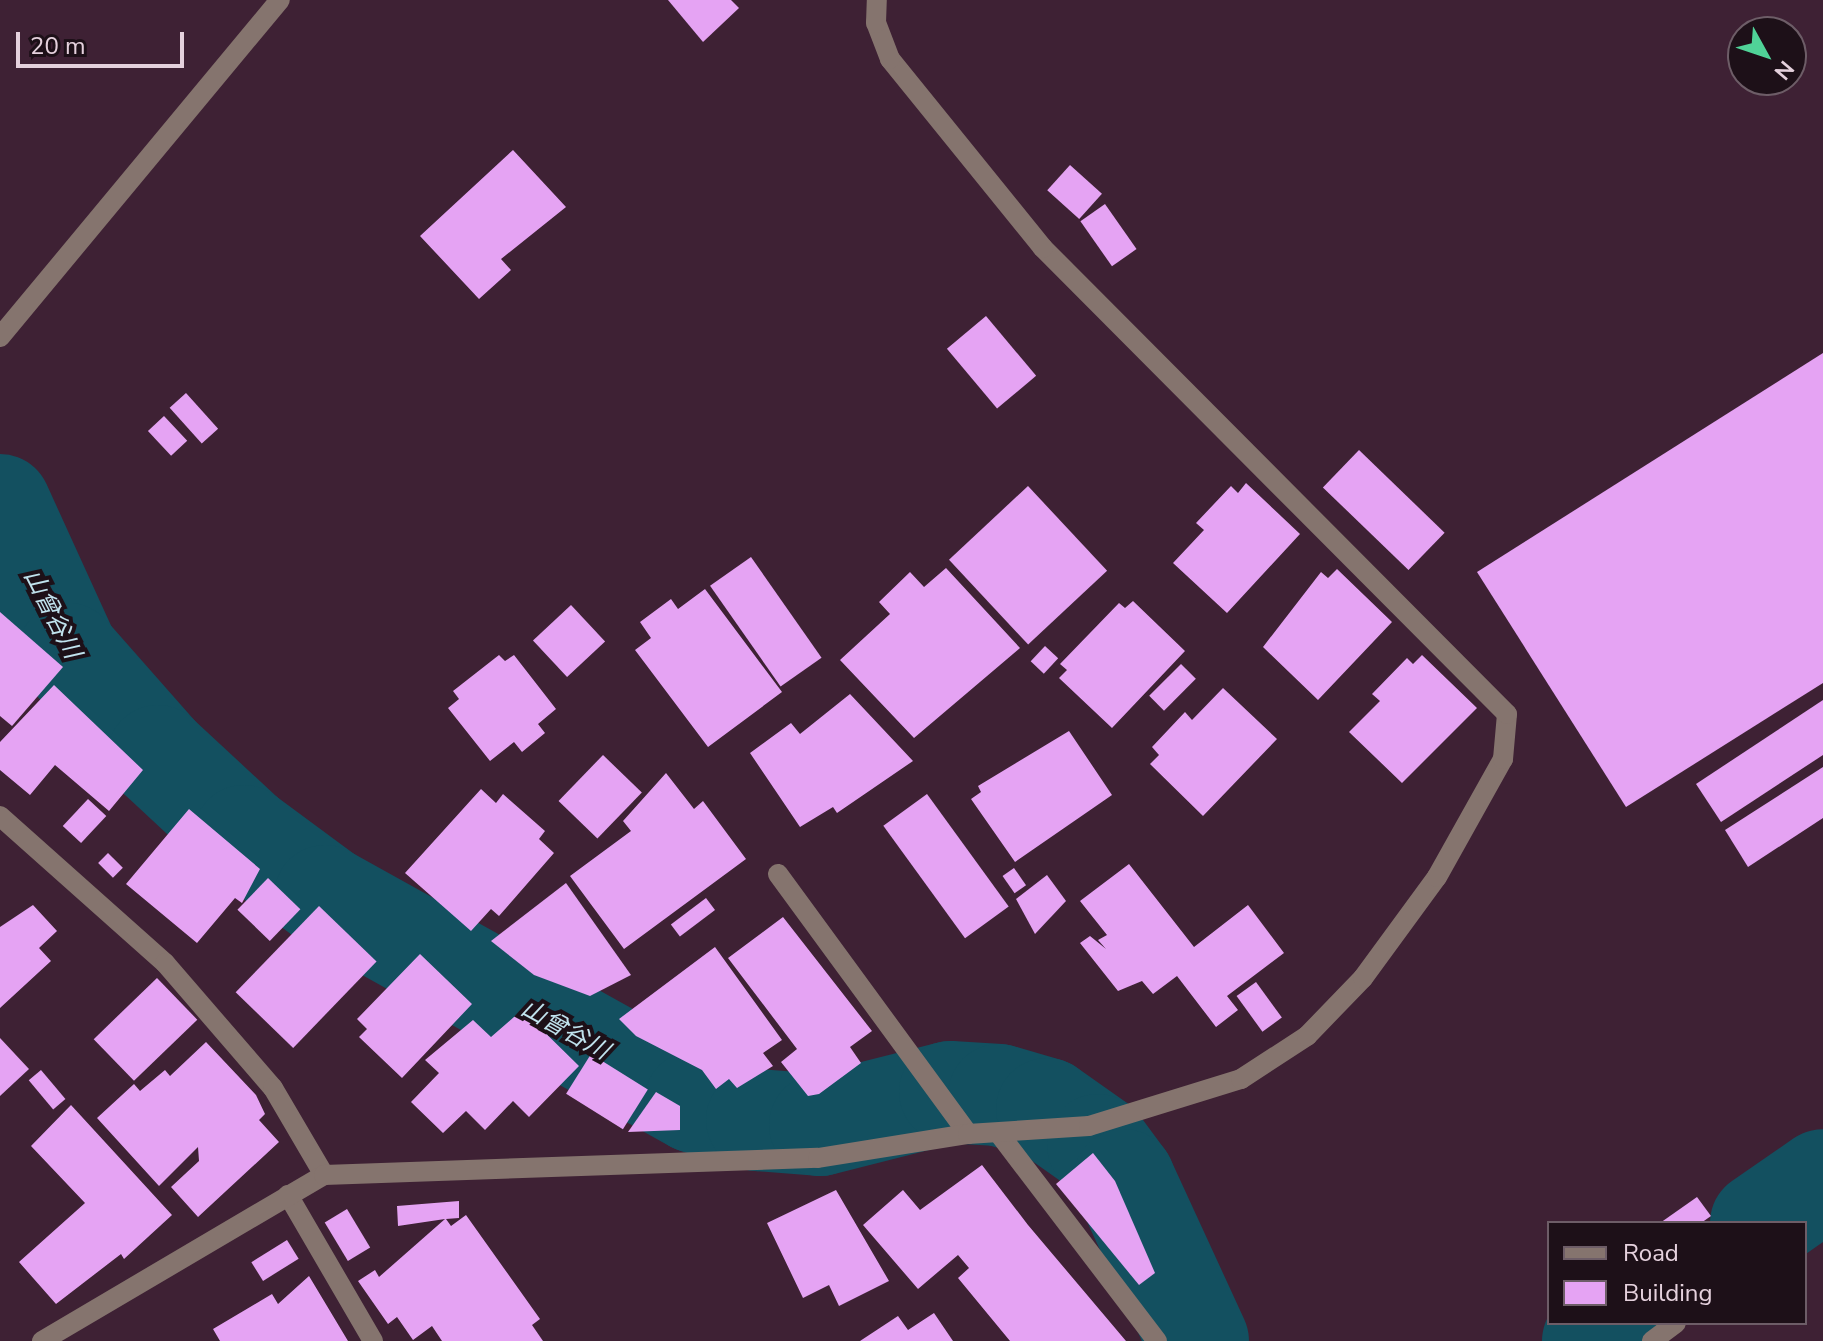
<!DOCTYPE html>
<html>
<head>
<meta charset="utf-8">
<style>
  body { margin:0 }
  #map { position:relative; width:1823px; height:1341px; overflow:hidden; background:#3e2134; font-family:"Nunito Sans","Noto Sans JP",sans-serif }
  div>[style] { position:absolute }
  .river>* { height:102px; margin:-51px; padding:0 51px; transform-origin:51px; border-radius:51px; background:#135060 }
  .building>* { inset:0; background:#e5a3f3; transform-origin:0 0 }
  .minor>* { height:20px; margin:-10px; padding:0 10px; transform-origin:10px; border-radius:10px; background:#85746e }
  span { translate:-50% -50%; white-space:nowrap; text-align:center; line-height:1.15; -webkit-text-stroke:8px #1d1018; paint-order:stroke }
  .water-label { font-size:24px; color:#c1e3ee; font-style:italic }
  .legend { position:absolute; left:1547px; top:1221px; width:260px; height:104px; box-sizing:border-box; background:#1d1018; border:2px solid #6d5d67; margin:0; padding:10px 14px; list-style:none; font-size:24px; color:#e5d1dd }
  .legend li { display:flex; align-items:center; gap:16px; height:40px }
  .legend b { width:40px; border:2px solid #6d5d67 }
  .north { position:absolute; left:1727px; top:16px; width:80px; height:80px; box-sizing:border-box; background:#1d1018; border:2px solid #6d5d67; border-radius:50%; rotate:130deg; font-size:22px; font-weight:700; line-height:32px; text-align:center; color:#e5d1dd }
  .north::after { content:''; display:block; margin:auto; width:28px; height:36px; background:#50d398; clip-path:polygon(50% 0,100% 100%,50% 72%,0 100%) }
  .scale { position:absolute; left:16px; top:32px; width:168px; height:36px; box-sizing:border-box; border:4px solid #e5d1dd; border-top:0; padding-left:10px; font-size:24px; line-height:28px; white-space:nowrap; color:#e5d1dd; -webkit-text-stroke:6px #1d1018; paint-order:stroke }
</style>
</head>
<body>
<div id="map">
  <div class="river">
    <i style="left:0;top:505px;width:164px;rotate:65.5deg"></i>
    <i style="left:68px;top:654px;width:136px;rotate:48.6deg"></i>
    <i style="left:158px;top:756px;width:117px;rotate:42.9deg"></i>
    <i style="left:244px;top:836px;width:101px;rotate:36.5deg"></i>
    <i style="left:325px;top:896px;width:423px;rotate:29.1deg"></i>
    <i style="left:695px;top:1102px;width:65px;rotate:16.2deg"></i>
    <i style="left:757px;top:1120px;width:63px;rotate:4.5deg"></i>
    <i style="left:820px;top:1125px;width:134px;rotate:-14.2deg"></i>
    <i style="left:950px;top:1092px;width:49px;rotate:3.5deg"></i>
    <i style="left:999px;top:1095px;width:50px;rotate:16.3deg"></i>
    <i style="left:1047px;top:1109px;width:62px;rotate:35.2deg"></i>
    <i style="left:1098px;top:1145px;width:44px;rotate:53.4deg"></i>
    <i style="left:1124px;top:1180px;width:177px;rotate:65.3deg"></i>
    <i style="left:1761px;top:1223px;width:75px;rotate:-34.7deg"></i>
    <i style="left:1593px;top:1341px;width:32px;rotate:-35deg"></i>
  </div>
  <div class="building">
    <i style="clip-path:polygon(668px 0,731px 0,739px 8px,703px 42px)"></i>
    <i style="clip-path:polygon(513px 150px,566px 207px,501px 259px,511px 270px,479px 299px,420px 236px)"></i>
    <i style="left:1070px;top:165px;width:43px;height:34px;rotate:42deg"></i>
    <i style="left:1105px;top:204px;width:55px;height:30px;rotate:55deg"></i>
    <i style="left:986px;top:316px;width:78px;height:51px;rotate:50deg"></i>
    <i style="clip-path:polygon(1823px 353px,1823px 683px,1626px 807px,1477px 572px)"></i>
    <i style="left:186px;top:393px;width:48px;height:22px;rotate:48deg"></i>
    <i style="left:164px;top:416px;width:34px;height:22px;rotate:47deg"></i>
    <i style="left:1359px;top:450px;width:119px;height:52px;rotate:44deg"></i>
    <i style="clip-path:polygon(1246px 483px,1300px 534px,1227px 613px,1173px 563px,1204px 530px,1196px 523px,1231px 486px,1238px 493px)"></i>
    <i style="left:1028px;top:486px;width:116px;height:108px;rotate:47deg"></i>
    <i style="left:751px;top:557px;width:123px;height:50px;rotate:55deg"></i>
    <i style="clip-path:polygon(946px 568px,1020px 648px,914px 738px,840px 660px,890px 614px,879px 602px,910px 572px,924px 587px)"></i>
    <i style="clip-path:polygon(1337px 569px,1392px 622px,1318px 700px,1263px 647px,1321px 572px,1328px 578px)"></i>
    <i style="clip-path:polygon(705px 589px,782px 692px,708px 747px,635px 650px,651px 638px,640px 622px,671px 599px,678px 609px)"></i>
    <i style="clip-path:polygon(1133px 601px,1185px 651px,1112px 728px,1059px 678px,1067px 670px,1060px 664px,1119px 603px,1125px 608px)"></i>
    <i style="left:571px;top:605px;width:50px;height:52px;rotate:47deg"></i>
    <i style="clip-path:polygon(0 612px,63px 667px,12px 726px,0 716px)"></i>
    <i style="left:1045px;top:646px;width:18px;height:21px;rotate:43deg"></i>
    <i style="clip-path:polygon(499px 655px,505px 661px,514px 655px,556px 709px,538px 724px,545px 733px,522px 752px,514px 742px,490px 761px,448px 708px,459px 699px,453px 691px)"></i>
    <i style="clip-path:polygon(1422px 655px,1477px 708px,1402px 783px,1349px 732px,1380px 701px,1372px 694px,1407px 658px,1413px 664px)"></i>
    <i style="left:1181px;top:664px;width:21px;height:45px;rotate:45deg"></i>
    <i style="clip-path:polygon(54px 685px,143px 770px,109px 811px,55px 765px,30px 795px,0 770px,0 742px)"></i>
    <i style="clip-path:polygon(1223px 688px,1277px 739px,1203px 816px,1150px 764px,1159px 755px,1152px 747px,1185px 712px,1192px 720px)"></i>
    <i style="clip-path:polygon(850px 694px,913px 761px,837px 813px,833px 807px,800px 827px,750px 753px,791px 723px,800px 734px)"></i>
    <i style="clip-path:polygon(1823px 700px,1823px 755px,1721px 822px,1696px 784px)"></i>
    <i style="clip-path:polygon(1069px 731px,1112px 795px,1015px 862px,971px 799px,981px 792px,978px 786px)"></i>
    <i style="left:603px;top:755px;width:54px;height:64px;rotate:44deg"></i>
    <i style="clip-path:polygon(1823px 767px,1823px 818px,1748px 867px,1725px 830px)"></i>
    <i style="clip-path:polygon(666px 773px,694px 809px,703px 801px,746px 859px,624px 949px,570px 876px,631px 831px,623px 821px)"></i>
    <i style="clip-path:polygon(481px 789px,496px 803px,503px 794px,545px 831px,539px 839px,554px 853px,499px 916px,491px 909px,471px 931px,405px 873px)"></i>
    <i style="left:927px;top:794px;width:139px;height:54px;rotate:54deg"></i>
    <i style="left:88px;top:799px;width:25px;height:37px;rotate:43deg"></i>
    <i style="clip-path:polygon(189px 809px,260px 869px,242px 903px,235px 898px,197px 943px,126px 884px)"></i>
    <i style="left:108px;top:853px;width:21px;height:14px;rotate:45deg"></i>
    <i style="clip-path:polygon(1129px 864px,1194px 947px,1248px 905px,1284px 953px,1227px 996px,1238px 1010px,1216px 1027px,1177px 976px,1153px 994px,1142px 981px,1118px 991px,1080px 943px,1090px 936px,1106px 949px,1098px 940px,1107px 935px,1080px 901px)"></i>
    <i style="left:1014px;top:868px;width:21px;height:14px;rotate:55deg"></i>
    <i style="clip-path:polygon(1047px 875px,1066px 901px,1035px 934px,1016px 899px)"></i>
    <i style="left:268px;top:878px;width:45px;height:44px;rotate:44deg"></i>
    <i style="clip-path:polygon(566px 883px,631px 975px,590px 996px,534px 975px,491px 941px)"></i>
    <i style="left:706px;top:898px;width:15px;height:44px;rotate:53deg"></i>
    <i style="clip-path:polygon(33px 905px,57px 931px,39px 948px,51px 961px,0 1008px,0 927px)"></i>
    <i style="left:319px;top:906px;width:80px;height:120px;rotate:44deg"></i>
    <i style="clip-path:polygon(783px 917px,872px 1031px,850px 1047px,861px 1063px,819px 1094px,808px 1096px,781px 1062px,797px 1049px,728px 958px)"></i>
    <i style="clip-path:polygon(715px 947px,782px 1040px,763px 1053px,773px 1066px,737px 1088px,729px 1079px,716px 1089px,702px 1070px,636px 1036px,619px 1019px)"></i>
    <i style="clip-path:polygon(420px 954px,472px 1004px,402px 1078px,359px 1037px,367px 1029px,357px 1019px)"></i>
    <i style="left:157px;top:978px;width:58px;height:88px;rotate:46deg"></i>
    <i style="left:1256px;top:982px;width:44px;height:24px;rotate:54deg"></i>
    <i style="clip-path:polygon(522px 1010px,579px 1066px,529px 1117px,513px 1101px,485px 1130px,466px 1111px,443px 1133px,411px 1102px,439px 1073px,425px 1060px,473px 1020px,491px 1037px)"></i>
    <i style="clip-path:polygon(0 1038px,29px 1069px,0 1096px)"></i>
    <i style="clip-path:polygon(206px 1042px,256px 1095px,265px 1114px,259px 1120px,279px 1142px,198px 1217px,171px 1187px,199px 1161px,198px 1147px,159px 1186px,97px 1118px,134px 1084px,140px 1091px,165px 1070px,170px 1076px)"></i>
    <i style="left:591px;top:1054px;width:67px;height:47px;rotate:32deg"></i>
    <i style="left:41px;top:1070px;width:38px;height:16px;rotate:50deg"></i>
    <i style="clip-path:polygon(656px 1092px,680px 1106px,680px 1130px,628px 1132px)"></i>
    <i style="clip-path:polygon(71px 1105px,172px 1215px,124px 1259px,121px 1254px,56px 1304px,19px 1262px,85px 1203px,31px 1146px)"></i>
    <i style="clip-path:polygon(1093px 1153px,1115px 1181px,1155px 1273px,1139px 1285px,1056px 1184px)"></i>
    <i style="clip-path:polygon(982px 1165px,1028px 1225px,1126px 1341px,1010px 1341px,958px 1278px,969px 1268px,958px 1255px,918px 1289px,863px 1225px,903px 1190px,920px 1210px)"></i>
    <i style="clip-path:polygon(836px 1190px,889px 1281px,839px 1306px,829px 1285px,803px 1298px,767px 1223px)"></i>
    <i style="clip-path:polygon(1697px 1197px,1711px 1216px,1701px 1223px,1660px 1223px)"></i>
    <i style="clip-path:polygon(459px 1201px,459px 1218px,446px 1219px,451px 1226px,466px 1215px,540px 1319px,532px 1325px,543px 1341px,442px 1341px,432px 1326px,413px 1340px,397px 1317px,388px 1324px,358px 1281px,375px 1270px,379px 1277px,445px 1219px,398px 1226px,397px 1206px)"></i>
    <i style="left:347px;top:1209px;width:45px;height:26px;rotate:59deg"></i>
    <i style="left:287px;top:1240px;width:22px;height:42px;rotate:58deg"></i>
    <i style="clip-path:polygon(309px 1276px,348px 1341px,220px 1341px,213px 1329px,272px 1294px,278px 1304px)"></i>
    <i style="clip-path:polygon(934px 1313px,953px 1341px,860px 1341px,898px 1316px,908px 1330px)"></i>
  </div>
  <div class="minor">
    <i style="left:0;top:337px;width:438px;rotate:-50.3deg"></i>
    <i style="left:0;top:816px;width:221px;rotate:41.7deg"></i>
    <i style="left:165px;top:963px;width:165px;rotate:49.2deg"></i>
    <i style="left:273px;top:1088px;width:101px;rotate:59.6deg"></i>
    <i style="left:778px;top:874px;width:322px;rotate:53.8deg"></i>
    <i style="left:1000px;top:1135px;width:259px;rotate:52.7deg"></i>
    <i style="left:288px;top:1195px;width:169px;rotate:59.8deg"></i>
    <i style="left:42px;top:1341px;width:327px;rotate:-30.5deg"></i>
    <i style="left:324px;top:1175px;width:494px;rotate:-2deg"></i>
    <i style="left:818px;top:1158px;width:152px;rotate:-9.1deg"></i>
    <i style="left:968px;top:1134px;width:121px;rotate:-3.8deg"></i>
    <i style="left:1089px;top:1126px;width:159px;rotate:-17.2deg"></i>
    <i style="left:1241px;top:1079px;width:79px;rotate:-33.1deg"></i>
    <i style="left:1307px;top:1036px;width:81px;rotate:-46deg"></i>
    <i style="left:1363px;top:978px;width:125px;rotate:-53.8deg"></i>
    <i style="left:1437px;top:877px;width:135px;rotate:-60.8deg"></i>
    <i style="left:1503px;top:759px;width:45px;rotate:-84.9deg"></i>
    <i style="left:1507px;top:714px;width:658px;rotate:-134.88deg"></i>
    <i style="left:1043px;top:248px;width:243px;rotate:-129deg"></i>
    <i style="left:890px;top:59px;width:39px;rotate:-111deg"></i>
    <i style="left:876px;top:23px;width:23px;rotate:-88deg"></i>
    <i style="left:1652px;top:1341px;width:30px;rotate:-37deg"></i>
  </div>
  <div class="water-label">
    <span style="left:52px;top:614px;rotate:63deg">山曾谷川</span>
    <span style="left:565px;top:1030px;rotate:29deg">山曾谷川</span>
  </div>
  <ul class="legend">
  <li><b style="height:10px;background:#85746e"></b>Road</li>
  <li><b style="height:22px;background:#e5a3f3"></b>Building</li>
  </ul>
  <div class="north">N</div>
  <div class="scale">20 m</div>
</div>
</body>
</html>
